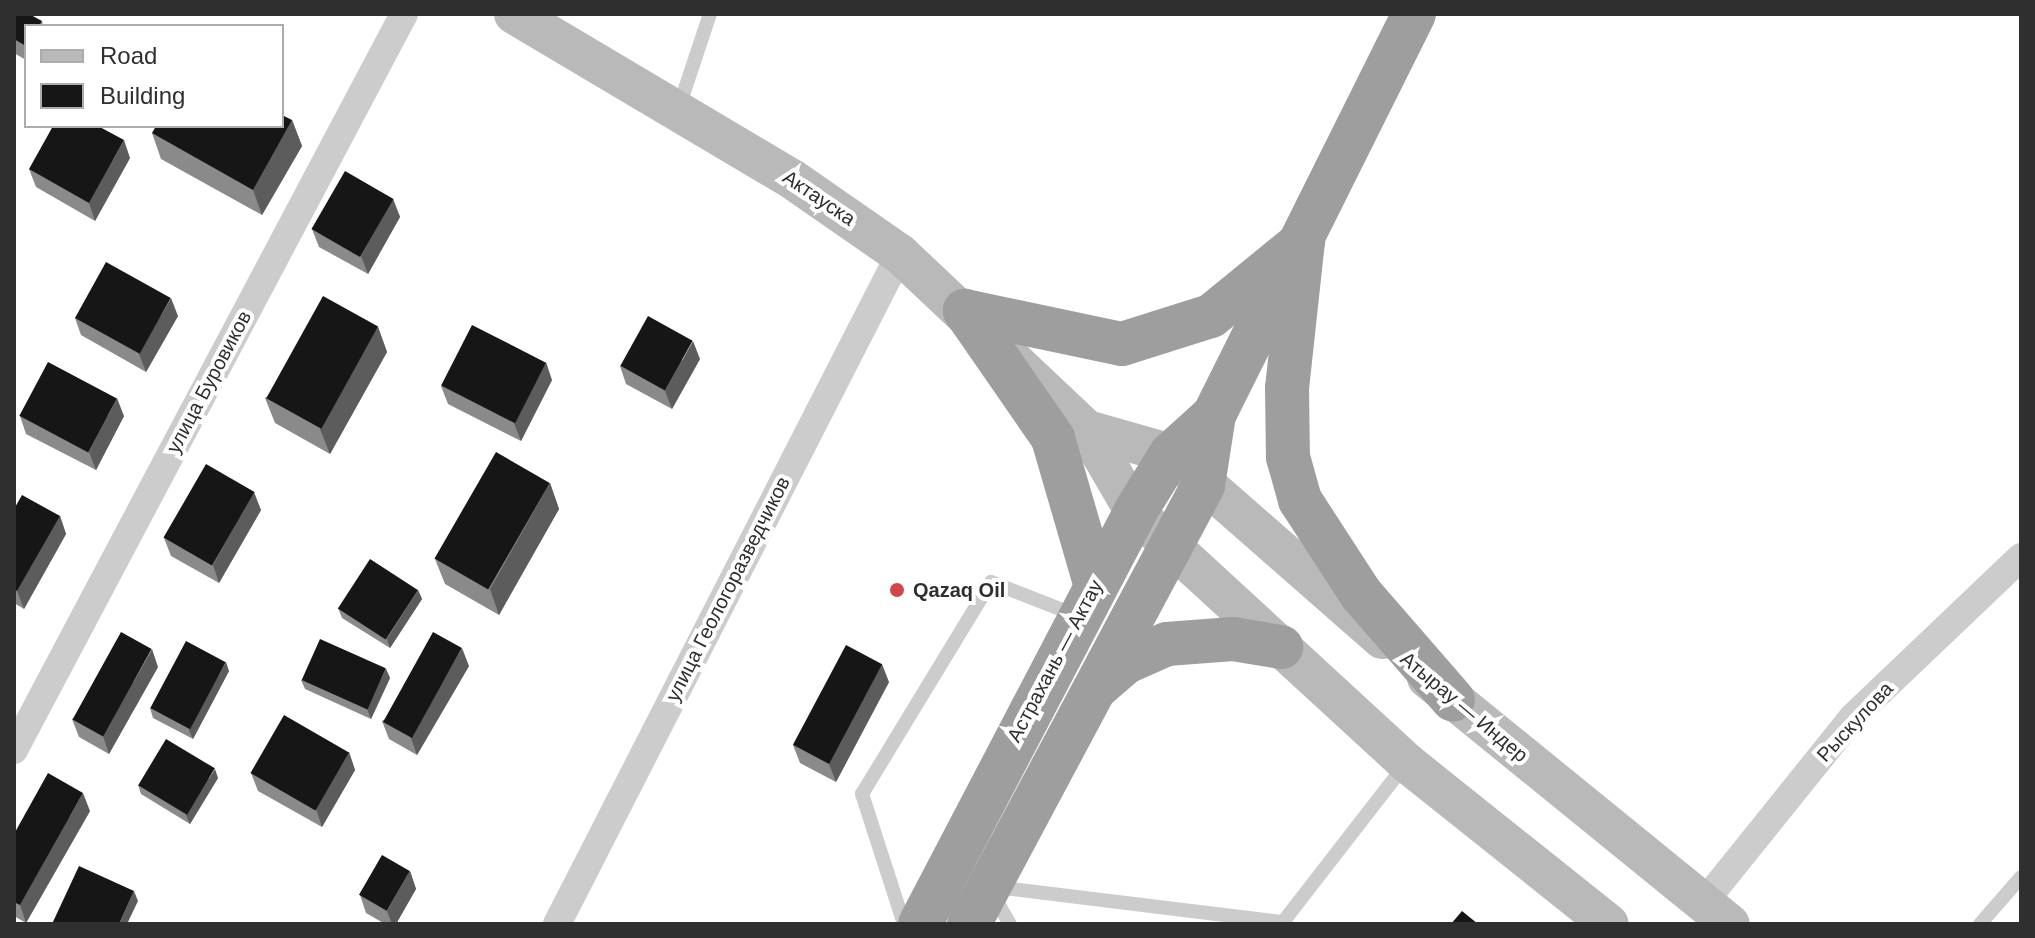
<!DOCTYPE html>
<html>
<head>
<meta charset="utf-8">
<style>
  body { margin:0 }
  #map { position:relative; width:2035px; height:938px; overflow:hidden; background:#fff; font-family:Helvetica,sans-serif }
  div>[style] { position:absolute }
  .service>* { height:14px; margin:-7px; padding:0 7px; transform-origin:7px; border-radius:7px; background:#ccc }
  .minor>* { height:28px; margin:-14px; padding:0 14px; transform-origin:14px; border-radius:14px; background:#ccc }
  .secondary>* { height:40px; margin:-20px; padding:0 20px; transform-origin:20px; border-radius:20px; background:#b9b9b9 }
  .trunk>* { height:44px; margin:-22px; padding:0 22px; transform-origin:22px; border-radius:22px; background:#9e9e9e }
  .wall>* { inset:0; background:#8a8a8a }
  .shaded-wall>* { inset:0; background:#5c5c5c }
  .building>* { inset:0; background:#161616; transform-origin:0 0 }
  .dots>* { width:22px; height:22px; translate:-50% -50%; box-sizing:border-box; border:4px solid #fff; border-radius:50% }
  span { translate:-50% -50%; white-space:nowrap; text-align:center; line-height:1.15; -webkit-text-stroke:8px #fff; paint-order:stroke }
  .street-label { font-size:20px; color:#2f2f2f }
  .poi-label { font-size:20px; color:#2f2f2f; font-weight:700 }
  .left { translate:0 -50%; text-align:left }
  .frame { position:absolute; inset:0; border:16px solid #2f2f2f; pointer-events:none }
  .legend { position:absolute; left:24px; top:24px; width:260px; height:104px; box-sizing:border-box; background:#fff; border:2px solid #acacac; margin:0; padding:10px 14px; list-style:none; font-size:24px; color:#2f2f2f }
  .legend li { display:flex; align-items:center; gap:16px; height:40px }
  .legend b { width:40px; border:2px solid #acacac }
</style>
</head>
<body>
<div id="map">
  <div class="service">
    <i style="left:679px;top:107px;width:98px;rotate:-71.6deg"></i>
    <i style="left:996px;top:887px;width:289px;rotate:7deg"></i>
    <i style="left:1283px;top:922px;width:199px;rotate:-52.2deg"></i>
    <i style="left:992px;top:893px;width:36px;rotate:60deg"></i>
    <i style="left:904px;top:924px;width:137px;rotate:-107.9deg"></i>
    <i style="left:862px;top:794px;width:248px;rotate:-58.7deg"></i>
    <i style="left:991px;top:582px;width:90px;rotate:21.4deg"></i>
    <i style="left:1980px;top:924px;width:62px;rotate:-48.9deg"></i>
  </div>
  <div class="minor">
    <i style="left:14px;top:750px;width:833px;rotate:-62.08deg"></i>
    <i style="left:1705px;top:901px;width:236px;rotate:-51.2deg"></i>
    <i style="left:1853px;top:717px;width:232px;rotate:-43.6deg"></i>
    <i style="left:557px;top:924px;width:753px;rotate:-62.89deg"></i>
  </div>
  <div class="secondary">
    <i style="left:514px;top:14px;width:323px;rotate:30.7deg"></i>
    <i style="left:792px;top:179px;width:131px;rotate:34.8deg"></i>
    <i style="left:900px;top:254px;width:257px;rotate:43.3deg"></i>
    <i style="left:1087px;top:430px;width:95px;rotate:59.7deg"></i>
    <i style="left:1135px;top:512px;width:48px;rotate:43.3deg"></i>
    <i style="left:1170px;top:545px;width:322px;rotate:42.6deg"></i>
    <i style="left:1407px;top:763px;width:258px;rotate:38.6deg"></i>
    <i style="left:1087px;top:430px;width:87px;rotate:15.9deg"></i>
    <i style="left:1171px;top:454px;width:281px;rotate:41.2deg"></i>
    <i style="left:1427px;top:678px;width:390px;rotate:39.1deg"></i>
  </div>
  <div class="trunk">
    <i style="left:1095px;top:583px;width:151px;rotate:-106.2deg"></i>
    <i style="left:1053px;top:438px;width:155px;rotate:-124.7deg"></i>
    <i style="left:965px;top:311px;width:160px;rotate:11.9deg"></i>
    <i style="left:1122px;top:344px;width:93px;rotate:-17.5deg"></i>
    <i style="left:1211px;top:316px;width:119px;rotate:-39.2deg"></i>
    <i style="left:1303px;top:241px;width:148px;rotate:96.2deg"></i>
    <i style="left:1287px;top:388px;width:69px;rotate:89.2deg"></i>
    <i style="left:1288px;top:457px;width:45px;rotate:74.4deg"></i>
    <i style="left:1300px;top:500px;width:112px;rotate:57deg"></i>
    <i style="left:1361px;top:594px;width:140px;rotate:49deg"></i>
    <i style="left:1097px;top:687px;width:38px;rotate:-41deg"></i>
    <i style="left:1126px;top:662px;width:45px;rotate:-23.7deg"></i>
    <i style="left:1167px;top:644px;width:66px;rotate:-4.3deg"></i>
    <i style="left:1233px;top:639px;width:49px;rotate:9.5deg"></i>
    <i style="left:920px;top:924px;width:465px;rotate:-62.4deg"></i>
    <i style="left:1135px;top:512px;width:68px;rotate:-58.2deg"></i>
    <i style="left:1171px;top:454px;width:58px;rotate:-42.2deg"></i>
    <i style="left:969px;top:924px;width:497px;rotate:-61.9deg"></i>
    <i style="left:1203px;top:485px;width:71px;rotate:-81.1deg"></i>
    <i style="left:1214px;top:415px;width:448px;rotate:-63.5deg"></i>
  </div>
  <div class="wall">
    <i style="clip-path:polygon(14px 14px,42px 21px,43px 26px,26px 26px,26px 60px,14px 53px)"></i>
    <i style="clip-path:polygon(292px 120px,302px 146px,262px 215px,161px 159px,152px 133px)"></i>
    <i style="clip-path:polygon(130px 158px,95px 221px,36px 187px,29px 169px)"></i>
    <i style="clip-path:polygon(393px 199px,400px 217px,368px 274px,319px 247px,312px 229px)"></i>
    <i style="clip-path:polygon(178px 316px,146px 372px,81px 335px,75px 318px)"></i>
    <i style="clip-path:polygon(378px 327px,387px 352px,330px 454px,275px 423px,265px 398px)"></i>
    <i style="clip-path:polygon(700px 359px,672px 409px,626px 384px,620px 366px)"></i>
    <i style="clip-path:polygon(552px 380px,521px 441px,448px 404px,441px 386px)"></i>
    <i style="clip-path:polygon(20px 416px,124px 416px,96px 470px,26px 434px)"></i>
    <i style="clip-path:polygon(550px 483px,559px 509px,499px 615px,445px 584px,435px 559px)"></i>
    <i style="clip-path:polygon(14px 509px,60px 516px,66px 534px,24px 609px,14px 603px)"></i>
    <i style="clip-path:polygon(261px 510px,219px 583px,171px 556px,164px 538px)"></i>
    <i style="clip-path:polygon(418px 590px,422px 599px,390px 648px,342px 618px,338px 608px)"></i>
    <i style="clip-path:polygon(469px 666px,417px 755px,389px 739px,382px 721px)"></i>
    <i style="clip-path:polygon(158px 667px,109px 754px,79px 737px,72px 719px)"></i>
    <i style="clip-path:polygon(386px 669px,390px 678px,371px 719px,305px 689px,301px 680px)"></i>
    <i style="clip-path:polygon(229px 671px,193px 739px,153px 718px,150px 708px)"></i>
    <i style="clip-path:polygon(889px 682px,836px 782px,800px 763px,793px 745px)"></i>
    <i style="clip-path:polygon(349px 752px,355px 770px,322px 827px,258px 791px,251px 773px)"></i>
    <i style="clip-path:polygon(218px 778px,190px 824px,141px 794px,138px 785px)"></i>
    <i style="clip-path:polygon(90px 811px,26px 923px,14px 916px,14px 834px)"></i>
    <i style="clip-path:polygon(410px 871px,416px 889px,396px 924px,385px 924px,366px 913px,360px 895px)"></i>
  </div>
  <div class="shaded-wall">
    <i style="clip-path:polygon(292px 120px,302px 146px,262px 215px,253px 190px)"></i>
    <i style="clip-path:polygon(124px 140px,130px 158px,95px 221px,89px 203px)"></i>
    <i style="clip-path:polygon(393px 199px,400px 217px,368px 274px,361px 256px)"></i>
    <i style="clip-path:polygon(171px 298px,178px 316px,146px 372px,139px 354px)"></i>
    <i style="clip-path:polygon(378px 327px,387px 352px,330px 454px,320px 429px)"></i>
    <i style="clip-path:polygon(693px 341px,700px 359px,672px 409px,665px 391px)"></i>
    <i style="clip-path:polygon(546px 362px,552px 380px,521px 441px,514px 423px)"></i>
    <i style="clip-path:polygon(117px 398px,124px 416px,96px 470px,89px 452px)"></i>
    <i style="clip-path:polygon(550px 483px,559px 509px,499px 615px,490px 589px)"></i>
    <i style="clip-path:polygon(254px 492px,261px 510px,219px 583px,213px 565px)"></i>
    <i style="clip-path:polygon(60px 516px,66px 534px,24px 609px,17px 591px)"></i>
    <i style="clip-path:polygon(418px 590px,422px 599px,390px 648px,387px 639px)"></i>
    <i style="clip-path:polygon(462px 648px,469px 666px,417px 755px,411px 738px)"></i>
    <i style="clip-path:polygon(152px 649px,158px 667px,109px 754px,103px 736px)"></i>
    <i style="clip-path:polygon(226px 662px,229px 671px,193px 739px,189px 730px)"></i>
    <i style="clip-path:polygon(882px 664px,889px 682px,836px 782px,829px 764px)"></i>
    <i style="clip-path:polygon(386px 669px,390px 678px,371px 719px,367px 709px)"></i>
    <i style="clip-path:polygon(349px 752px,355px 770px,322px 827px,316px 809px)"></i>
    <i style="clip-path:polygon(215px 769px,218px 778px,190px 824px,186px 815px)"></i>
    <i style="clip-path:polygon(83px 793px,90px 811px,26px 923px,20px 905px)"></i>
    <i style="clip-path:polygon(410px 871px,416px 889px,396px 924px,392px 924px,387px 911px)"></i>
    <i style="clip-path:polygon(134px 891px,138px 901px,127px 924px,119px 924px)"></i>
  </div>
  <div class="building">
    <i style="clip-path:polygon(14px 14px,29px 14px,42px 21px,39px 26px,26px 26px,26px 46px,14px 39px)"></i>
    <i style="clip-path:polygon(282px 115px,292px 120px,253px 190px,152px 133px,156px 126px,282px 126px)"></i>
    <i style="clip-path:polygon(53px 126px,98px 126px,124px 140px,89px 203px,29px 169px)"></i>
    <i style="left:345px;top:171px;width:56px;height:67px;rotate:30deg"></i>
    <i style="left:106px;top:262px;width:74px;height:64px;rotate:29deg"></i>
    <i style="left:323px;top:296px;width:63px;height:117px;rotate:29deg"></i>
    <i style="left:648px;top:316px;width:51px;height:57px;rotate:29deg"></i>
    <i style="left:472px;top:325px;width:83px;height:68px;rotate:27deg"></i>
    <i style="left:48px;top:362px;width:78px;height:61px;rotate:28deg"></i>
    <i style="left:496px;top:452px;width:62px;height:123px;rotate:30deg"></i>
    <i style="left:206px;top:464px;width:56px;height:85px;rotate:30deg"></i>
    <i style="clip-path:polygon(22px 495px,60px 516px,17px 591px,14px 589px,14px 509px)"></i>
    <i style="left:370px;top:559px;width:57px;height:59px;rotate:33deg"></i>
    <i style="left:121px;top:632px;width:35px;height:100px;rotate:29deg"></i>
    <i style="left:433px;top:632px;width:33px;height:103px;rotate:29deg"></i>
    <i style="left:320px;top:639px;width:72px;height:45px;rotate:24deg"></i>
    <i style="left:186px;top:641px;width:45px;height:76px;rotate:28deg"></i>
    <i style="left:846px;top:645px;width:41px;height:113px;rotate:28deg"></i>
    <i style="left:284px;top:715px;width:75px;height:67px;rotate:30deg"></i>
    <i style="left:166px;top:739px;width:57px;height:54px;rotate:31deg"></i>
    <i style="clip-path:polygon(48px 773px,83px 793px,20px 905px,14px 902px,14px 834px)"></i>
    <i style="left:382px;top:855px;width:32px;height:46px;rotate:30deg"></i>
    <i style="clip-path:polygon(79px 866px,134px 891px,119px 924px,52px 924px)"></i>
    <i style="clip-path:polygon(1462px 911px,1478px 924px,1451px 924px)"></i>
  </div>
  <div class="dots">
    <i style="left:897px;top:590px;background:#d14749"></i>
  </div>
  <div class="street-label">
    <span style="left:819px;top:198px;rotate:34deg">Актауска</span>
    <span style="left:209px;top:382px;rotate:-62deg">улица Буровиков</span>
    <span style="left:728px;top:589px;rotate:-63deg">улица Геологоразведчиков</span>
    <span style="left:1055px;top:661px;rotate:-62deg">Астрахань — Актау</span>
    <span style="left:1464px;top:707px;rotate:40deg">Атырау — Индер</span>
    <span style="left:1855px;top:722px;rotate:-47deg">Рыскулова</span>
  </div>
  <div class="poi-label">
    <span class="left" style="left:913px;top:590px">Qazaq Oil</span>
  </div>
  <div class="frame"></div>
  <ul class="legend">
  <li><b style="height:10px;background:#b9b9b9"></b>Road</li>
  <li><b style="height:22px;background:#161616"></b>Building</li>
  </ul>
</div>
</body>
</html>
